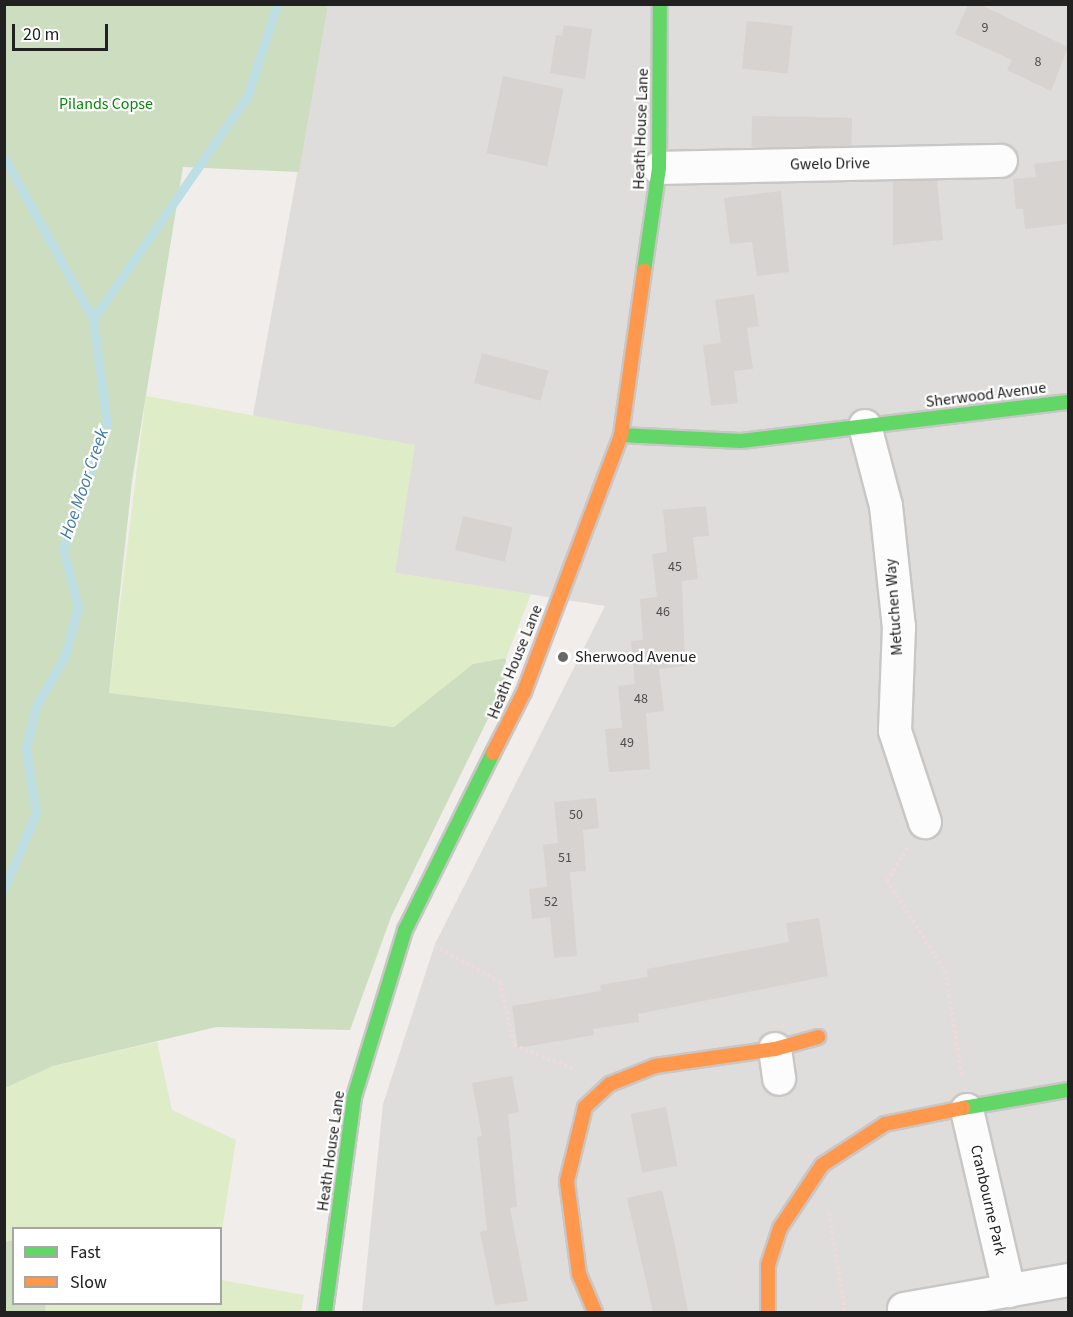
<!DOCTYPE html>
<html>
<head>
<meta charset="utf-8">
<style>
  body { margin:0 }
  #map { position:relative; width:1073px; height:1317px; overflow:hidden; background:#f0edea; font-family:"Source Sans 3",sans-serif }
  div>[style] { position:absolute }
  .residential>* { inset:0; background:#dfdddb }
  .grass>* { inset:0; background:#dfecc8 }
  .forest>* { inset:0; background:#ccdebf }
  .stream>* { height:9px; margin:-4.5px; padding:0 4.5px; transform-origin:4.5px; border-radius:4.5px; background:#bddee3 }
  .building>* { inset:0; background:#d6d3d1; transform-origin:0 0 }
  .path>* { height:4px; margin-top:-2px; transform-origin:0; background:repeating-linear-gradient(90deg,#eddbda 0 3px,transparent 0 6px) }
  .roads { filter:drop-shadow(2px 0 #c8c7c6) drop-shadow(-2px 0 #c8c7c6) drop-shadow(0 2px #c8c7c6) drop-shadow(0 -2px #c8c7c6) }
  .street>* { height:32px; margin:-16px; padding:0 16px; transform-origin:16px; border-radius:16px; background:#fdfcfc }
  .fast>* { height:14px; margin:-7px; padding:0 7px; transform-origin:7px; border-radius:7px; background:#63d668 }
  .slow>* { height:14px; margin:-7px; padding:0 7px; transform-origin:7px; border-radius:7px; background:#ff974d }
  .dots>* { width:16px; height:16px; translate:-50% -50%; box-sizing:border-box; border:3px solid #fff; border-radius:50% }
  span { translate:-50% -50%; white-space:nowrap; text-align:center; line-height:1.15; -webkit-text-stroke:4.5px #fff; paint-order:stroke }
  .number-label { font-size:14px; color:#4e4e4d }
  .number-label span { -webkit-text-stroke-width:0 }
  .park-label { font-size:16px; color:#08860a }
  .street-label { font-size:16px; color:#212121 }
  .poi-label { font-size:16px; color:#212121 }
  .left { translate:0 -50%; text-align:left }
  .water-label { font-size:18px; color:#437ba5; font-style:italic }
  .frame { position:absolute; inset:0; border:6px solid #212121; pointer-events:none }
  .legend { position:absolute; left:12px; top:1227px; width:210px; height:78px; box-sizing:border-box; background:#fff; border:2px solid #a6a6a6; margin:0; padding:8px 10px; list-style:none; font-size:18px; color:#212121 }
  .legend li { display:flex; align-items:center; gap:12px; height:30px }
  .legend b { width:30px; border:2px solid #a6a6a6 }
  .scale { position:absolute; left:12px; top:24px; width:96px; height:27px; box-sizing:border-box; border:3px solid #212121; border-top:0; padding-left:8px; font-size:18px; line-height:21px; white-space:nowrap; color:#212121; -webkit-text-stroke:4px #fff; paint-order:stroke }
</style>
</head>
<body>
<div id="map">
  <div class="residential">
    <i style="clip-path:polygon(328px 5px,1068px 5px,1068px 1312px,362px 1312px,383px 1104px,435px 944px,605px 606px,395px 573px,253px 415px)"></i>
  </div>
  <div class="grass">
    <i style="clip-path:polygon(146px 396px,415px 445px,395px 573px,531px 594px,506px 658px,473px 664px,395px 727px,109px 693px)"></i>
    <i style="clip-path:polygon(157px 1042px,172px 1110px,236px 1140px,221px 1236px,220px 1228px,14px 1228px,13px 1240px,5px 1242px,4px 1088px,53px 1066px)"></i>
    <i style="clip-path:polygon(221px 1280px,304px 1295px,301px 1312px,45px 1312px,46px 1304px,220px 1304px)"></i>
  </div>
  <div class="forest">
    <i style="clip-path:polygon(4px 5px,328px 5px,299px 172px,183px 167px,132px 481px,109px 693px,394px 727px,473px 664px,506px 658px,504px 686px,391px 917px,350px 1030px,216px 1027px,53px 1066px,5px 1088px)"></i>
    <i style="clip-path:polygon(13px 1240px,14px 1304px,46px 1304px,45px 1312px,5px 1312px,5px 1242px)"></i>
  </div>
  <div class="stream">
    <i style="left:5px;top:159px;width:183px;rotate:61.2deg"></i>
    <i style="left:4px;top:889px;width:82px;rotate:-67.2deg"></i>
    <i style="left:36px;top:813px;width:66px;rotate:-98.7deg"></i>
    <i style="left:26px;top:748px;width:43px;rotate:-76.6deg"></i>
    <i style="left:36px;top:706px;width:58px;rotate:-59.9deg"></i>
    <i style="left:65px;top:656px;width:51px;rotate:-75.1deg"></i>
    <i style="left:78px;top:607px;width:61px;rotate:-104.3deg"></i>
    <i style="left:63px;top:548px;width:132px;rotate:-70.5deg"></i>
    <i style="left:107px;top:424px;width:106px;rotate:-97.6deg"></i>
    <i style="left:93px;top:319px;width:270px;rotate:-55.3deg"></i>
    <i style="left:247px;top:97px;width:98px;rotate:-72.1deg"></i>
  </div>
  <div class="building">
    <i style="clip-path:polygon(968px 4px,979px 4px,1068px 47px,1051px 91px,1007px 70px,1012px 60px,955px 34px)"></i>
    <i style="left:747px;top:21px;width:46px;height:48px;rotate:6deg"></i>
    <i style="clip-path:polygon(564px 25px,592px 29px,585px 79px,550px 73px,556px 35px,562px 36px)"></i>
    <i style="left:503px;top:76px;width:62px;height:79px;rotate:12deg"></i>
    <i style="left:752px;top:116px;width:100px;height:31px;rotate:1deg"></i>
    <i style="clip-path:polygon(1068px 160px,1068px 224px,1025px 229px,1023px 209px,1016px 209px,1013px 179px,1036px 177px,1034px 164px)"></i>
    <i style="clip-path:polygon(937px 180px,943px 240px,893px 245px,893px 181px)"></i>
    <i style="clip-path:polygon(781px 191px,789px 272px,757px 276px,752px 242px,730px 244px,724px 198px)"></i>
    <i style="clip-path:polygon(754px 294px,759px 326px,747px 328px,753px 369px,734px 371px,738px 403px,711px 406px,703px 345px,721px 343px,715px 300px)"></i>
    <i style="left:482px;top:353px;width:69px;height:31px;rotate:15deg"></i>
    <i style="clip-path:polygon(706px 506px,709px 536px,693px 537px,698px 579px,682px 581px,685px 666px,659px 669px,664px 711px,646px 713px,650px 769px,609px 772px,605px 729px,622px 728px,618px 686px,635px 684px,631px 641px,643px 640px,640px 599px,657px 597px,652px 554px,667px 552px,663px 510px)"></i>
    <i style="left:463px;top:516px;width:51px;height:35px;rotate:13deg"></i>
    <i style="clip-path:polygon(596px 798px,599px 828px,583px 830px,586px 871px,570px 872px,577px 956px,554px 958px,550px 917px,532px 919px,529px 889px,547px 887px,543px 845px,558px 843px,554px 802px)"></i>
    <i style="clip-path:polygon(819px 918px,828px 976px,638px 1014px,639px 1022px,593px 1029px,594px 1035px,518px 1048px,512px 1006px,601px 991px,600px 985px,648px 977px,647px 969px,789px 942px,786px 923px)"></i>
    <i style="clip-path:polygon(512px 1076px,519px 1112px,508px 1114px,517px 1207px,510px 1208px,528px 1301px,495px 1305px,480px 1232px,487px 1230px,477px 1137px,482px 1136px,472px 1083px)"></i>
    <i style="left:666px;top:1107px;width:60px;height:36px;rotate:79deg"></i>
    <i style="clip-path:polygon(662px 1190px,674px 1241px,688px 1312px,653px 1312px,627px 1198px)"></i>
  </div>
  <div class="path">
    <i style="left:908px;top:848px;width:38px;rotate:123deg"></i>
    <i style="left:887px;top:880px;width:108px;rotate:57.5deg"></i>
    <i style="left:945px;top:971px;width:106px;rotate:80.8deg"></i>
    <i style="left:435px;top:946px;width:74px;rotate:29deg"></i>
    <i style="left:500px;top:982px;width:65px;rotate:77.5deg"></i>
    <i style="left:514px;top:1045px;width:67px;rotate:22deg"></i>
    <i style="left:829px;top:1213px;width:100px;rotate:80.8deg"></i>
  </div>
  <div class="roads">
    <div class="street">
      <i style="left:659px;top:168px;width:342px;rotate:-1.2deg"></i>
      <i style="left:865px;top:426px;width:83px;rotate:75.3deg"></i>
      <i style="left:886px;top:506px;width:122px;rotate:83.9deg"></i>
      <i style="left:899px;top:627px;width:104px;rotate:92.2deg"></i>
      <i style="left:895px;top:731px;width:96px;rotate:71.8deg"></i>
      <i style="left:775px;top:1049px;width:30px;rotate:82deg"></i>
      <i style="left:967px;top:1110px;width:186px;rotate:76.9deg"></i>
      <i style="left:904px;top:1309px;width:167px;rotate:-10deg"></i>
    </div>
    <div class="fast">
      <i style="left:644px;top:271px;width:104px;rotate:-81.7deg"></i>
      <i style="left:659px;top:168px;width:164px;rotate:-89.7deg"></i>
      <i style="left:621px;top:435px;width:120px;rotate:2.9deg"></i>
      <i style="left:741px;top:441px;width:329px;rotate:-6.8deg"></i>
      <i style="left:963px;top:1108px;width:107px;rotate:-9.7deg"></i>
      <i style="left:325px;top:1312px;width:217px;rotate:-82.3deg"></i>
      <i style="left:354px;top:1097px;width:175px;rotate:-73deg"></i>
      <i style="left:405px;top:930px;width:198px;rotate:-63.6deg"></i>
    </div>
    <div class="slow">
      <i style="left:493px;top:753px;width:68px;rotate:-63.1deg"></i>
      <i style="left:524px;top:692px;width:275px;rotate:-69.3deg"></i>
      <i style="left:621px;top:435px;width:166px;rotate:-82deg"></i>
      <i style="left:595px;top:1312px;width:41px;rotate:-112.8deg"></i>
      <i style="left:579px;top:1274px;width:94px;rotate:-97.4deg"></i>
      <i style="left:567px;top:1181px;width:76px;rotate:-76.3deg"></i>
      <i style="left:585px;top:1107px;width:34px;rotate:-43deg"></i>
      <i style="left:610px;top:1084px;width:48px;rotate:-21.8deg"></i>
      <i style="left:655px;top:1066px;width:121px;rotate:-8.1deg"></i>
      <i style="left:775px;top:1049px;width:45px;rotate:-15.6deg"></i>
      <i style="left:768px;top:1312px;width:47px;rotate:-90deg"></i>
      <i style="left:768px;top:1265px;width:39px;rotate:-72deg"></i>
      <i style="left:780px;top:1228px;width:76px;rotate:-56.3deg"></i>
      <i style="left:822px;top:1165px;width:75px;rotate:-33.1deg"></i>
      <i style="left:885px;top:1124px;width:80px;rotate:-11.6deg"></i>
    </div>
  </div>
  <div class="dots">
    <i style="left:563px;top:657px;background:#696867"></i>
  </div>
  <div class="number-label">
    <span style="left:985px;top:28px">9</span>
    <span style="left:1038px;top:62px">8</span>
    <span style="left:675px;top:567px">45</span>
    <span style="left:663px;top:612px">46</span>
    <span style="left:641px;top:699px">48</span>
    <span style="left:627px;top:743px">49</span>
    <span style="left:576px;top:815px">50</span>
    <span style="left:565px;top:858px">51</span>
    <span style="left:551px;top:902px">52</span>
  </div>
  <div class="park-label">
    <span style="left:106px;top:104px">Pilands Copse</span>
  </div>
  <div class="street-label">
    <span style="left:641px;top:129px;rotate:-88deg">Heath House Lane</span>
    <span style="left:830px;top:164px;rotate:-1deg">Gwelo Drive</span>
    <span style="left:986px;top:395px;rotate:-7deg">Sherwood Avenue</span>
    <span style="left:894px;top:607px;rotate:-94deg">Metuchen Way</span>
    <span style="left:515px;top:662px;rotate:-68deg">Heath House Lane</span>
    <span style="left:331px;top:1151px;rotate:-82deg">Heath House Lane</span>
    <span style="left:988px;top:1200px;rotate:77deg">Cranbourne Park</span>
  </div>
  <div class="poi-label">
    <span class="left" style="left:575px;top:657px">Sherwood Avenue</span>
  </div>
  <div class="water-label">
    <span style="left:85px;top:484px;rotate:-71deg">Hoe Moor Creek</span>
  </div>
  <div class="frame"></div>
  <ul class="legend">
  <li><b style="height:8px;background:#63d668"></b>Fast</li>
  <li><b style="height:8px;background:#ff974d"></b>Slow</li>
  </ul>
  <div class="scale">20 m</div>
</div>
</body>
</html>
